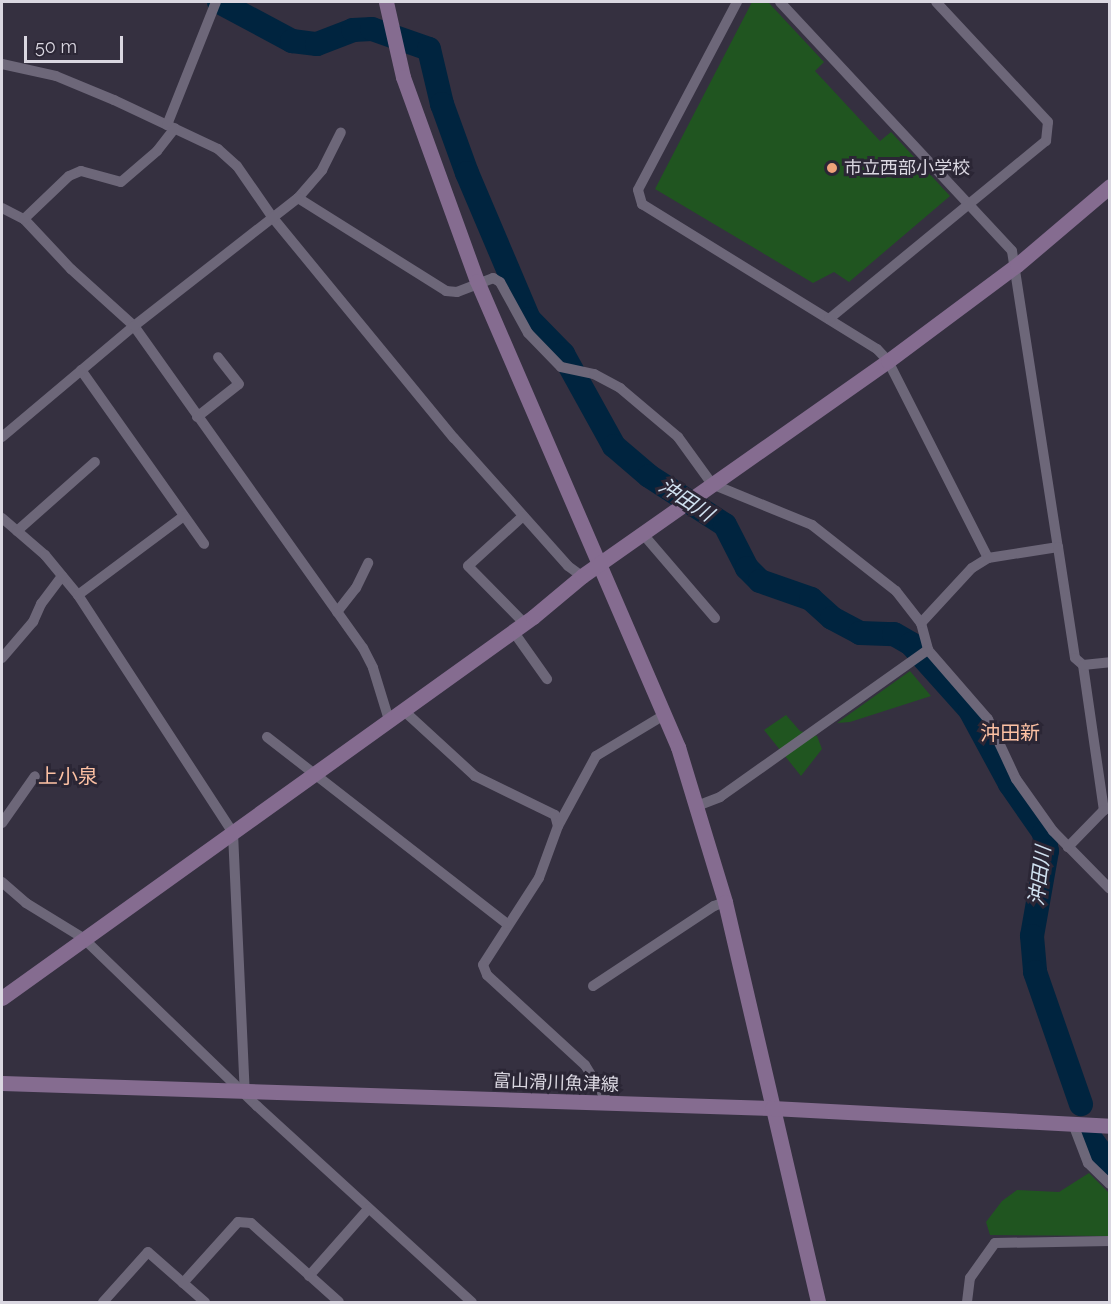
<!DOCTYPE html>
<html>
<head>
<meta charset="utf-8">
<style>
  body { margin:0 }
  #map { position:relative; width:1111px; height:1304px; overflow:hidden; background:#353040; font-family:Raleway,"Noto Sans JP",sans-serif }
  div>[style] { position:absolute }
  .green>* { inset:0; background:#205520 }
  .river>* { height:24px; margin:-12px; padding:0 12px; transform-origin:12px; border-radius:12px; background:#00243f }
  .street>* { height:10px; margin:-5px; padding:0 5px; transform-origin:5px; border-radius:5px; background:#6d6779 }
  .secondary>* { height:15px; margin:-7.5px; padding:0 7.5px; transform-origin:7.5px; border-radius:7.5px; background:#856c90 }
  .dots>* { width:16px; height:16px; translate:-50% -50%; box-sizing:border-box; border:3px solid #2b2635; border-radius:50% }
  span { translate:-50% -50%; white-space:nowrap; text-align:center; line-height:1.15; -webkit-text-stroke:6px #2b2635; paint-order:stroke }
  .poi-label { font-size:18px; color:#dad7e1 }
  .left { translate:0 -50%; text-align:left }
  .street-label { font-size:18px; color:#dad7e1 }
  .water-label { font-size:20px; color:#d0e1f0; font-style:italic }
  .neighbourhood-label { font-size:20px; color:#fcc0a3 }
  .frame { position:absolute; inset:0; border:3px solid #dad7e1; pointer-events:none }
  .scale { position:absolute; left:24px; top:36px; width:99px; height:27px; box-sizing:border-box; border:3px solid #dad7e1; border-top:0; padding-left:8px; font-size:18px; line-height:21px; white-space:nowrap; color:#dad7e1; -webkit-text-stroke:4px #2b2635; paint-order:stroke }
</style>
</head>
<body>
<div id="map">
  <div class="green">
    <i style="clip-path:polygon(752px 2px,768px 2px,824px 62px,815px 71px,880px 141px,891px 132px,950px 196px,849px 282px,834px 272px,813px 283px,655px 189px)"></i>
    <i style="clip-path:polygon(910px 671px,931px 696px,850px 722px,837px 723px)"></i>
    <i style="clip-path:polygon(786px 715px,800px 731px,817px 736px,822px 749px,801px 776px,764px 730px)"></i>
    <i style="clip-path:polygon(1089px 1173px,1109px 1193px,1109px 1236px,990px 1235px,986px 1222px,1002px 1201px,1017px 1190px,1059px 1192px)"></i>
  </div>
  <div class="river">
    <i style="left:219px;top:2px;width:83px;rotate:28.1deg"></i>
    <i style="left:292px;top:41px;width:25px;rotate:7deg"></i>
    <i style="left:317px;top:44px;width:39px;rotate:-21deg"></i>
    <i style="left:353px;top:30px;width:19px;rotate:-3deg"></i>
    <i style="left:372px;top:29px;width:60px;rotate:19.3deg"></i>
    <i style="left:429px;top:49px;width:57px;rotate:76.7deg"></i>
    <i style="left:442px;top:104px;width:73px;rotate:70.1deg"></i>
    <i style="left:467px;top:173px;width:159px;rotate:67deg"></i>
    <i style="left:529px;top:319px;width:49px;rotate:45.8deg"></i>
    <i style="left:563px;top:354px;width:105px;rotate:61deg"></i>
    <i style="left:614px;top:446px;width:46px;rotate:40.6deg"></i>
    <i style="left:649px;top:476px;width:90px;rotate:32.8deg"></i>
    <i style="left:725px;top:525px;width:48px;rotate:62.9deg"></i>
    <i style="left:747px;top:568px;width:18px;rotate:45deg"></i>
    <i style="left:760px;top:581px;width:54px;rotate:19.4deg"></i>
    <i style="left:811px;top:599px;width:28px;rotate:42deg"></i>
    <i style="left:832px;top:618px;width:32px;rotate:28deg"></i>
    <i style="left:860px;top:633px;width:34px;rotate:2deg"></i>
    <i style="left:894px;top:634px;width:20px;rotate:30deg"></i>
    <i style="left:911px;top:644px;width:89px;rotate:48.2deg"></i>
    <i style="left:970px;top:710px;width:84px;rotate:61.6deg"></i>
    <i style="left:1010px;top:784px;width:60px;rotate:55.2deg"></i>
    <i style="left:1044px;top:833px;width:18px;rotate:81deg"></i>
    <i style="left:1047px;top:851px;width:86px;rotate:100deg"></i>
    <i style="left:1032px;top:936px;width:36px;rotate:85deg"></i>
    <i style="left:1035px;top:972px;width:140px;rotate:70.8deg"></i>
    <i style="left:1091px;top:1139px;width:32px;rotate:54deg"></i>
  </div>
  <div class="street">
    <i style="left:737px;top:2px;width:212px;rotate:117.8deg"></i>
    <i style="left:638px;top:190px;width:15px;rotate:74deg"></i>
    <i style="left:642px;top:204px;width:276px;rotate:31.7deg"></i>
    <i style="left:877px;top:349px;width:16px;rotate:47deg"></i>
    <i style="left:888px;top:361px;width:221px;rotate:63.1deg"></i>
    <i style="left:780px;top:2px;width:340px;rotate:47deg"></i>
    <i style="left:1012px;top:251px;width:300px;rotate:81.2deg"></i>
    <i style="left:2px;top:64px;width:55px;rotate:12.5deg"></i>
    <i style="left:56px;top:76px;width:63px;rotate:22.5deg"></i>
    <i style="left:114px;top:100px;width:115px;rotate:25.2deg"></i>
    <i style="left:218px;top:149px;width:25px;rotate:42deg"></i>
    <i style="left:237px;top:166px;width:63px;rotate:55.3deg"></i>
    <i style="left:273px;top:218px;width:285px;rotate:50.6deg"></i>
    <i style="left:454px;top:438px;width:171px;rotate:48.3deg"></i>
    <i style="left:568px;top:566px;width:17px;rotate:36deg"></i>
    <i style="left:167px;top:125px;width:132px;rotate:-68.3deg"></i>
    <i style="left:298px;top:198px;width:37px;rotate:-49deg"></i>
    <i style="left:322px;top:170px;width:42px;rotate:-63.4deg"></i>
    <i style="left:2px;top:208px;width:25px;rotate:27deg"></i>
    <i style="left:24px;top:219px;width:69px;rotate:46.8deg"></i>
    <i style="left:71px;top:269px;width:85px;rotate:42.1deg"></i>
    <i style="left:134px;top:326px;width:395px;rotate:54.6deg"></i>
    <i style="left:363px;top:648px;width:22px;rotate:63deg"></i>
    <i style="left:373px;top:668px;width:54px;rotate:72.9deg"></i>
    <i style="left:24px;top:219px;width:62px;rotate:-43.7deg"></i>
    <i style="left:69px;top:176px;width:13px;rotate:-23deg"></i>
    <i style="left:81px;top:171px;width:41px;rotate:15.4deg"></i>
    <i style="left:121px;top:182px;width:48px;rotate:-40.7deg"></i>
    <i style="left:157px;top:151px;width:29px;rotate:-52deg"></i>
    <i style="left:829px;top:319px;width:281px;rotate:-39.4deg"></i>
    <i style="left:1046px;top:141px;width:19px;rotate:-84deg"></i>
    <i style="left:1048px;top:122px;width:164px;rotate:-133deg"></i>
    <i style="left:81px;top:370px;width:213px;rotate:54.7deg"></i>
    <i style="left:197px;top:417px;width:53px;rotate:-38.2deg"></i>
    <i style="left:239px;top:384px;width:34px;rotate:-128deg"></i>
    <i style="left:2px;top:437px;width:172px;rotate:-40.1deg"></i>
    <i style="left:134px;top:326px;width:208px;rotate:-38deg"></i>
    <i style="left:298px;top:198px;width:175px;rotate:32.1deg"></i>
    <i style="left:446px;top:291px;width:11px;rotate:5deg"></i>
    <i style="left:457px;top:292px;width:39px;rotate:-21deg"></i>
    <i style="left:493px;top:278px;width:8px;rotate:30deg"></i>
    <i style="left:500px;top:282px;width:58px;rotate:61.2deg"></i>
    <i style="left:528px;top:333px;width:47px;rotate:45.9deg"></i>
    <i style="left:561px;top:367px;width:34px;rotate:12deg"></i>
    <i style="left:594px;top:374px;width:30px;rotate:28deg"></i>
    <i style="left:620px;top:388px;width:76px;rotate:40.2deg"></i>
    <i style="left:678px;top:437px;width:58px;rotate:54.1deg"></i>
    <i style="left:712px;top:484px;width:108px;rotate:22.3deg"></i>
    <i style="left:812px;top:525px;width:107px;rotate:38.2deg"></i>
    <i style="left:896px;top:591px;width:41px;rotate:52deg"></i>
    <i style="left:921px;top:623px;width:28px;rotate:75deg"></i>
    <i style="left:928px;top:650px;width:91px;rotate:49deg"></i>
    <i style="left:988px;top:719px;width:66px;rotate:65deg"></i>
    <i style="left:1016px;top:779px;width:64px;rotate:54.6deg"></i>
    <i style="left:1053px;top:831px;width:81px;rotate:45.5deg"></i>
    <i style="left:523px;top:516px;width:74px;rotate:137.7deg"></i>
    <i style="left:468px;top:566px;width:80px;rotate:45.5deg"></i>
    <i style="left:2px;top:518px;width:57px;rotate:40.7deg"></i>
    <i style="left:45px;top:555px;width:52px;rotate:50.5deg"></i>
    <i style="left:78px;top:595px;width:284px;rotate:56.9deg"></i>
    <i style="left:233px;top:833px;width:260px;rotate:87.4deg"></i>
    <i style="left:17px;top:531px;width:104px;rotate:-41.5deg"></i>
    <i style="left:642px;top:533px;width:112px;rotate:49.3deg"></i>
    <i style="left:78px;top:595px;width:132px;rotate:-36.7deg"></i>
    <i style="left:337px;top:612px;width:31px;rotate:-52deg"></i>
    <i style="left:356px;top:588px;width:28px;rotate:-64deg"></i>
    <i style="left:921px;top:623px;width:75px;rotate:-47.2deg"></i>
    <i style="left:972px;top:568px;width:19px;rotate:-32deg"></i>
    <i style="left:988px;top:558px;width:71px;rotate:-8.9deg"></i>
    <i style="left:1058px;top:547px;width:112px;rotate:81.3deg"></i>
    <i style="left:1075px;top:658px;width:11px;rotate:41deg"></i>
    <i style="left:1083px;top:665px;width:147px;rotate:81.8deg"></i>
    <i style="left:1104px;top:810px;width:52px;rotate:134.2deg"></i>
    <i style="left:513px;top:631px;width:59px;rotate:54.7deg"></i>
    <i style="left:2px;top:658px;width:48px;rotate:-49.3deg"></i>
    <i style="left:33px;top:622px;width:20px;rotate:-66deg"></i>
    <i style="left:41px;top:604px;width:35px;rotate:-53deg"></i>
    <i style="left:1083px;top:665px;width:27px;rotate:-6deg"></i>
    <i style="left:403px;top:710px;width:98px;rotate:42.5deg"></i>
    <i style="left:475px;top:776px;width:89px;rotate:26deg"></i>
    <i style="left:555px;top:815px;width:11px;rotate:75deg"></i>
    <i style="left:558px;top:826px;width:55px;rotate:110.1deg"></i>
    <i style="left:539px;top:878px;width:103px;rotate:122.8deg"></i>
    <i style="left:483px;top:965px;width:11px;rotate:68deg"></i>
    <i style="left:487px;top:975px;width:133px;rotate:42.6deg"></i>
    <i style="left:585px;top:1065px;width:46px;rotate:58.4deg"></i>
    <i style="left:267px;top:737px;width:304px;rotate:37.9deg"></i>
    <i style="left:697px;top:806px;width:25px;rotate:-21deg"></i>
    <i style="left:720px;top:797px;width:255px;rotate:-35.3deg"></i>
    <i style="left:2px;top:823px;width:57px;rotate:-54.9deg"></i>
    <i style="left:558px;top:826px;width:80px;rotate:-61.5deg"></i>
    <i style="left:596px;top:756px;width:79px;rotate:-31.1deg"></i>
    <i style="left:2px;top:882px;width:32px;rotate:41deg"></i>
    <i style="left:26px;top:903px;width:67px;rotate:31.6deg"></i>
    <i style="left:83px;top:938px;width:242px;rotate:44deg"></i>
    <i style="left:257px;top:1106px;width:291px;rotate:42.4deg"></i>
    <i style="left:593px;top:986px;width:145px;rotate:-33.5deg"></i>
    <i style="left:714px;top:906px;width:12px;rotate:-20deg"></i>
    <i style="left:1073px;top:1124px;width:42px;rotate:69deg"></i>
    <i style="left:1088px;top:1163px;width:30px;rotate:44deg"></i>
    <i style="left:309px;top:1276px;width:89px;rotate:-48.6deg"></i>
    <i style="left:183px;top:1283px;width:82px;rotate:-48deg"></i>
    <i style="left:238px;top:1222px;width:13px;rotate:4deg"></i>
    <i style="left:251px;top:1223px;width:118px;rotate:41.9deg"></i>
    <i style="left:103px;top:1302px;width:67px;rotate:-48deg"></i>
    <i style="left:148px;top:1252px;width:76px;rotate:41.3deg"></i>
    <i style="left:967px;top:1302px;width:24px;rotate:-83deg"></i>
    <i style="left:970px;top:1278px;width:43px;rotate:-54.5deg"></i>
    <i style="left:995px;top:1243px;width:115px;rotate:-1deg"></i>
  </div>
  <div class="secondary">
    <i style="left:386px;top:2px;width:77px;rotate:77.2deg"></i>
    <i style="left:403px;top:77px;width:217px;rotate:70.1deg"></i>
    <i style="left:477px;top:281px;width:508px;rotate:66.67deg"></i>
    <i style="left:678px;top:747px;width:162px;rotate:73.1deg"></i>
    <i style="left:725px;top:902px;width:411px;rotate:76.9deg"></i>
    <i style="left:2px;top:998px;width:654px;rotate:-35.66deg"></i>
    <i style="left:533px;top:617px;width:64px;rotate:-39.9deg"></i>
    <i style="left:582px;top:576px;width:374px;rotate:-35.1deg"></i>
    <i style="left:888px;top:361px;width:161px;rotate:-36.7deg"></i>
    <i style="left:1017px;top:265px;width:122px;rotate:-40.3deg"></i>
    <i style="left:2px;top:1083px;width:770px;rotate:1.86deg"></i>
    <i style="left:772px;top:1108px;width:338px;rotate:3deg"></i>
  </div>
  <div class="dots">
    <i style="left:832px;top:168px;background:#f0a27a"></i>
  </div>
  <div class="poi-label">
    <span class="left" style="left:844px;top:168px">市立西部小学校</span>
  </div>
  <div class="street-label">
    <span style="left:556px;top:1083px;rotate:2deg">富山滑川魚津線</span>
  </div>
  <div class="water-label">
    <span style="left:686px;top:500px;rotate:33deg">沖田川</span>
    <span style="left:1040px;top:876px;rotate:-83deg">沖田川</span>
  </div>
  <div class="neighbourhood-label">
    <span style="left:1010px;top:733px">沖田新</span>
    <span style="left:68px;top:776px">上小泉</span>
  </div>
  <div class="frame"></div>
  <div class="scale">50 m</div>
</div>
</body>
</html>
